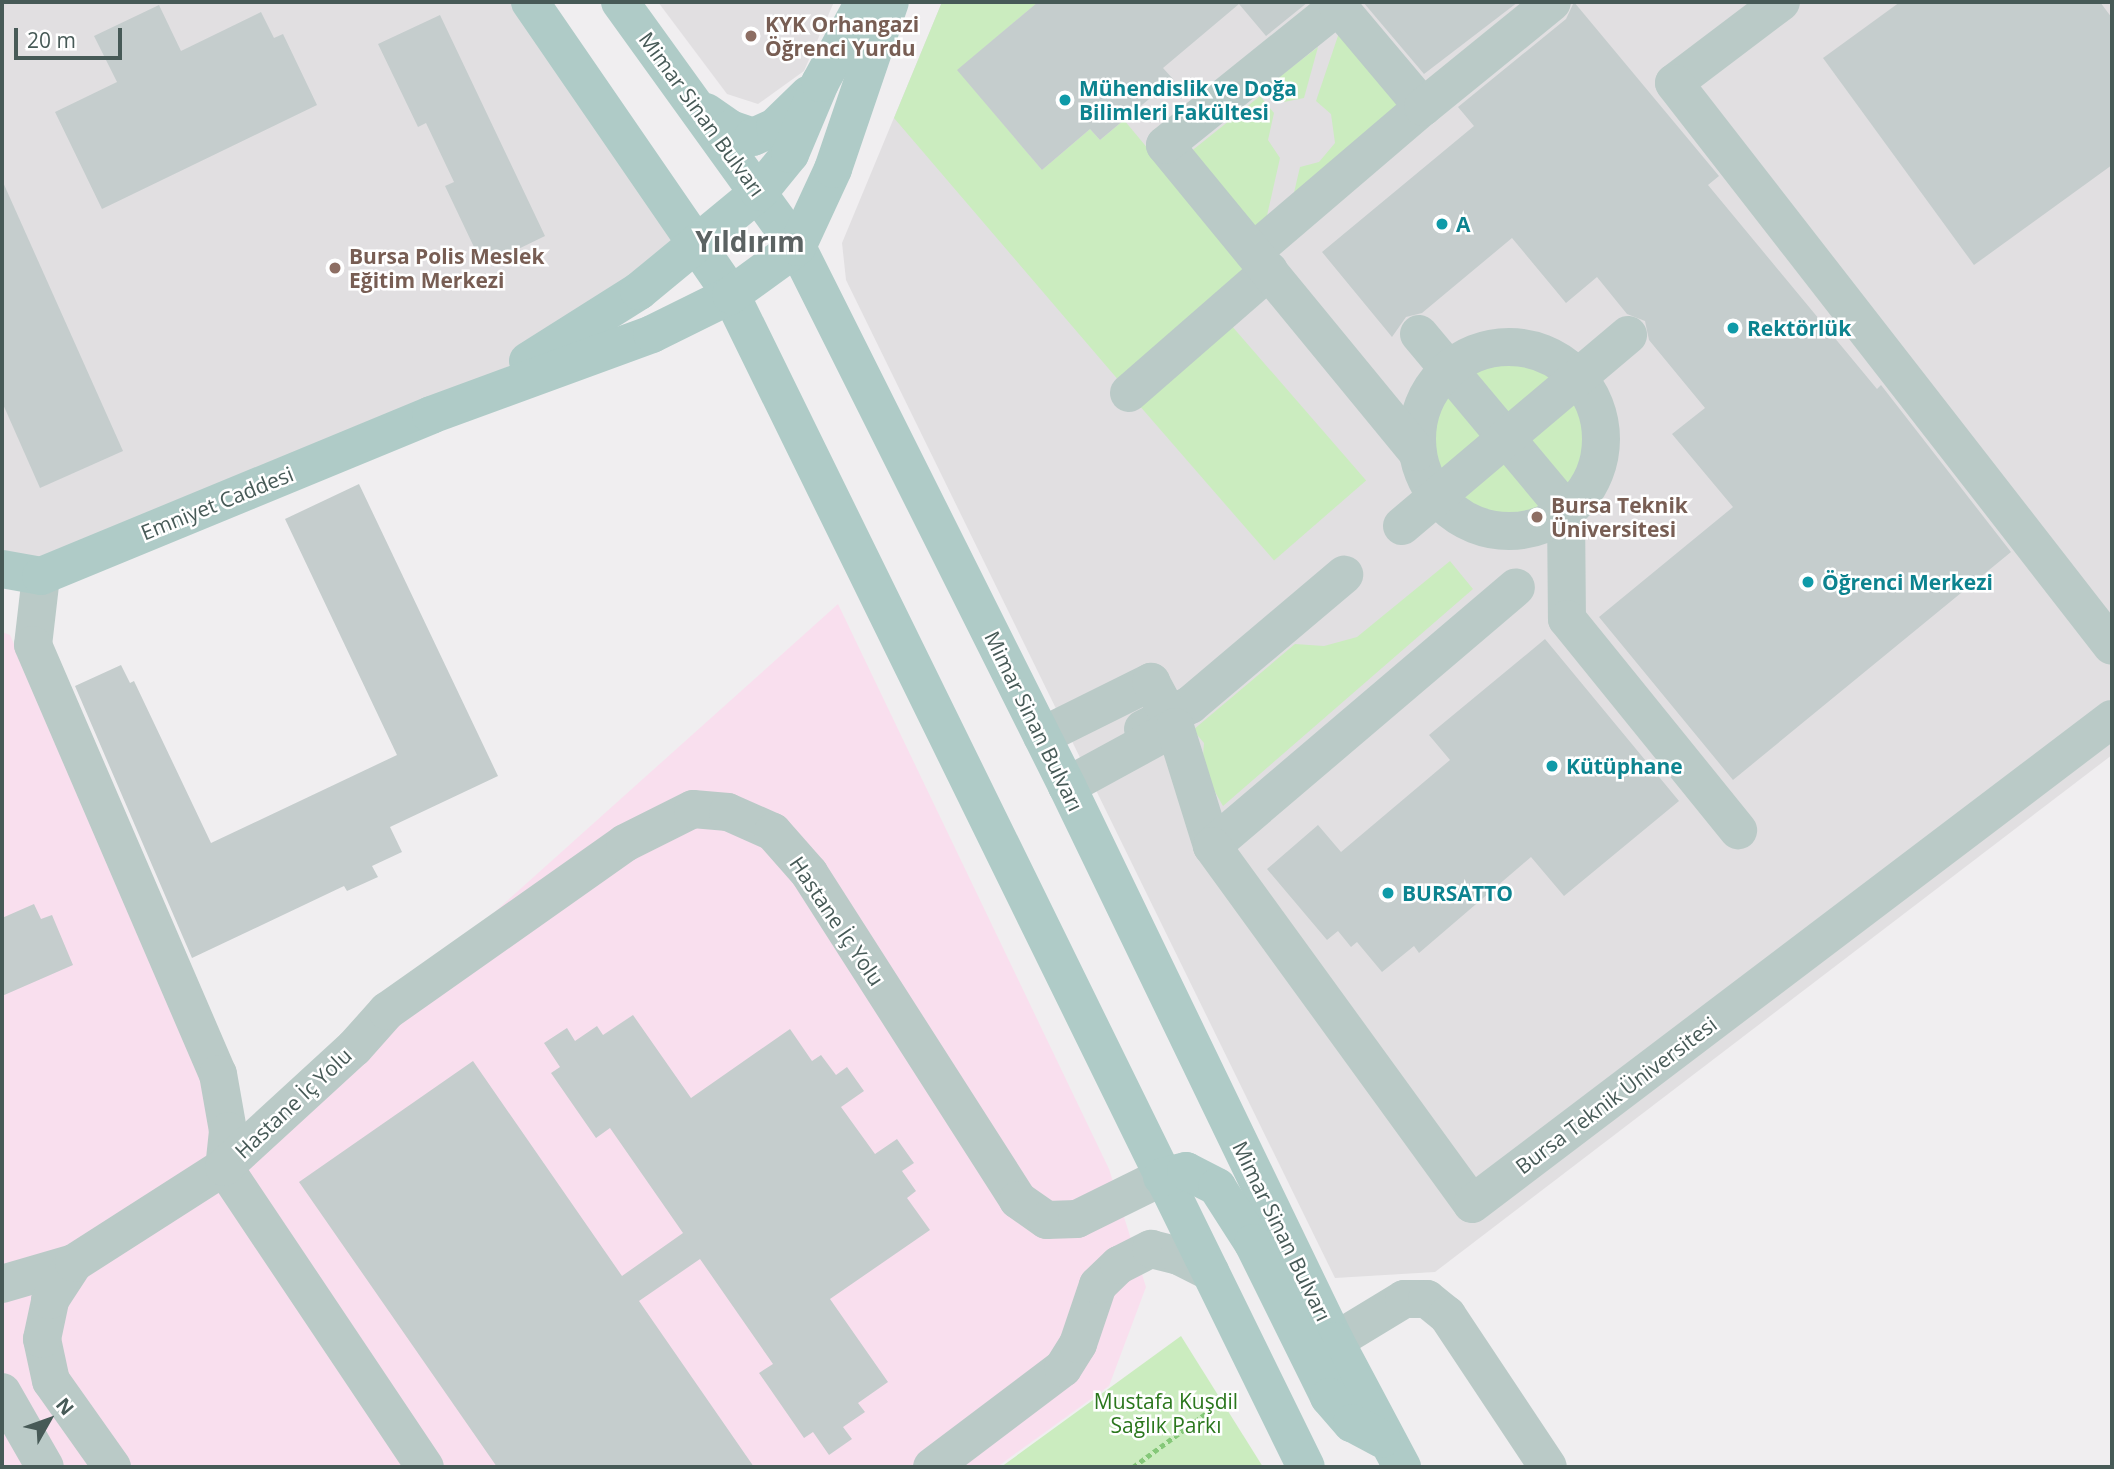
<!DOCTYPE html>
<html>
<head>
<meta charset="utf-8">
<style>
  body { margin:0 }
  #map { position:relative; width:2114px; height:1469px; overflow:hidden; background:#f0eef0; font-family:"Open Sans",sans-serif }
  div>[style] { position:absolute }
  .education>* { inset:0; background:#e1dfe1 }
  .medical>* { inset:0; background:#f9dfee }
  .green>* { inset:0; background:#cbecbf; transform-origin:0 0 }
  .building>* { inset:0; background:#c5cdcd }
  .path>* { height:4.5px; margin-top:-2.25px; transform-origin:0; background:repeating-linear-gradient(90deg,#85c879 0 5px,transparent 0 8.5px) }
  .minor>* { height:38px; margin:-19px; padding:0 19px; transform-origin:19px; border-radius:19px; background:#bacac7 }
  .minor>.ring { margin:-19px; padding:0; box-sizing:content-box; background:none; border:38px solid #bacac7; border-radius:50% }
  .major>* { height:38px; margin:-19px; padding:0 19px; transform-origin:19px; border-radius:19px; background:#afcbc7 }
  .dots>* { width:19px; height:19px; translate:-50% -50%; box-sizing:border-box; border:4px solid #fff; border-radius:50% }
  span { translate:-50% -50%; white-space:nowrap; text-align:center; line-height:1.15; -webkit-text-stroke:5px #fff; paint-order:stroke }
  .education-label { font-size:21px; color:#785e54; font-weight:700 }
  .left { translate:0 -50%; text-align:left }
  .culture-label { font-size:21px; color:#0d838f; font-weight:700 }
  .street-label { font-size:21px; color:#475a57 }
  .park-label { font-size:21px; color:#2b771d }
  .district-label { font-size:28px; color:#5b6262; font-weight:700 }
  .frame { position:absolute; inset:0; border:4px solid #475a57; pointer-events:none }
  .north { position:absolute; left:14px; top:1385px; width:70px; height:70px; -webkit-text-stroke:5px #fff; paint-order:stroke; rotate:50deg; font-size:19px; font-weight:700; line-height:28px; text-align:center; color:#475a57 }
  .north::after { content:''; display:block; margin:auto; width:24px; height:32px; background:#475a57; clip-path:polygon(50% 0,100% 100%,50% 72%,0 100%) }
  .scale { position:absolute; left:14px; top:28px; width:108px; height:32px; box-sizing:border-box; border:4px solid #475a57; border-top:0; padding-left:9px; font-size:21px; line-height:24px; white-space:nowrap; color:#475a57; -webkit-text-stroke:5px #fff; paint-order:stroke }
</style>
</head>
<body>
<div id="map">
  <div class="education">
    <i style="clip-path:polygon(2px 2px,530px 2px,697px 245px,556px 345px,41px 576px,2px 569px)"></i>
    <i style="clip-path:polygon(658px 2px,834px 2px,804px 71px,758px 104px,727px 94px)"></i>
    <i style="clip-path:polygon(942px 2px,2112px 2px,2112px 755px,1435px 1272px,1335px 1278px,846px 280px,842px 243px)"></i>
  </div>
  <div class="medical">
    <i style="clip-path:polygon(838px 604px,1109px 1169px,1146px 1287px,1109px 1386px,997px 1467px,2px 1467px,2px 632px,10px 635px,236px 1144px)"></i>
  </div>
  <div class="green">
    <i style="clip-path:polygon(942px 2px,1038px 2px,958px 70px,1042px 170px,1090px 129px,1100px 140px,1124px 120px,1250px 271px,1120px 382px,894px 118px)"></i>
    <i style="clip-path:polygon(1342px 24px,1407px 102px,1289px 214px,1300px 167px,1319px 162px,1335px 143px,1331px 114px,1316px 101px)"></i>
    <i style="clip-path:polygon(1318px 47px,1304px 98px,1284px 102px,1270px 84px)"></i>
    <i style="clip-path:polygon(1260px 96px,1274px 113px,1268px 140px,1280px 158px,1264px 229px,1258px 234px,1189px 153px)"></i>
    <i style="left:1231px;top:325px;width:206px;height:122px;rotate:49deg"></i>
    <i style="clip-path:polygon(1493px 362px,1520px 362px,1544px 369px,1558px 380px,1509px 420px,1467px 372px)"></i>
    <i style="clip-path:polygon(1447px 389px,1487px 438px,1439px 479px,1428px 439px,1433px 412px)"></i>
    <i style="clip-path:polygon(1573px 396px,1587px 430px,1587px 455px,1569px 492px,1524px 438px)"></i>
    <i style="clip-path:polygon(1505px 456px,1549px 508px,1517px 520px,1490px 518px,1454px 498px)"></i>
    <i style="clip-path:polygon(1450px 561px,1473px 589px,1223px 806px,1202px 769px,1204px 743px,1193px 730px,1295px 644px,1324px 646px,1357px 637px)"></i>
    <i style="clip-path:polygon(1181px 1336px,1263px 1467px,1001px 1467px)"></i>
  </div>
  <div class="building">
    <i style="clip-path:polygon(1038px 2px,1308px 2px,1266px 36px,1239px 4px,1163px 68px,1173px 79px,1100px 140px,1090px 129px,1042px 170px,957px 70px)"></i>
    <i style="clip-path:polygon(1363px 2px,1518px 2px,1424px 74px)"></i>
    <i style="clip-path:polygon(1574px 2px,1719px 176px,1708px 185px,1877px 389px,1881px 385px,2011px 552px,1733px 780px,1599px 617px,1733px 507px,1672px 434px,1705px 408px,1649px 340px,1645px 321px,1627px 314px,1597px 277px,1566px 303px,1512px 238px,1422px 313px,1406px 317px,1392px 337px,1322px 252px,1474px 126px,1458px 107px,1566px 19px)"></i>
    <i style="clip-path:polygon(1900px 2px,2100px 2px,2112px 18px,2112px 165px,1974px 265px,1823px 58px)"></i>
    <i style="clip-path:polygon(159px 5px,181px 51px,261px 12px,274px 38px,283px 34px,317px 105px,102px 209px,55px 112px,117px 82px,94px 36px)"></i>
    <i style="clip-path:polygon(440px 15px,545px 236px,483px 266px,445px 186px,454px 182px,426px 123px,418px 127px,378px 44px)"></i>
    <i style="clip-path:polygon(2px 180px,123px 451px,40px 488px,2px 402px)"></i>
    <i style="clip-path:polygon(359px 484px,498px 776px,390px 827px,402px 852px,372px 866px,378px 877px,347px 891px,344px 886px,192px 958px,75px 686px,121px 665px,130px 683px,134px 681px,211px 843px,397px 755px,285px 519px)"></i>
    <i style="clip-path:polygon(1545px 639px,1679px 801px,1564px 896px,1531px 857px,1419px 953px,1414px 946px,1382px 972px,1357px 942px,1351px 947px,1338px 931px,1327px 940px,1267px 869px,1318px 825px,1341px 852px,1450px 760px,1429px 735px)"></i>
    <i style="clip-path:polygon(34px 904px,41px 919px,52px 915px,73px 965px,2px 996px,2px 918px)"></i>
    <i style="clip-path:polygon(633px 1015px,691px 1098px,790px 1029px,812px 1061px,821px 1055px,836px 1075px,847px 1067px,864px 1091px,841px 1107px,875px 1154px,897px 1139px,914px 1163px,902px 1171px,916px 1191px,907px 1198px,930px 1230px,830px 1299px,888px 1382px,858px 1403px,865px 1412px,843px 1427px,852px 1439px,829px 1455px,813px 1432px,804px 1438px,759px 1373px,773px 1364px,700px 1259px,639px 1301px,754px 1467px,497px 1467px,299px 1182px,473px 1061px,622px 1276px,683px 1233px,610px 1128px,596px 1138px,551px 1073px,560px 1067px,544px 1043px,567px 1028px,575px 1041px,597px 1026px,603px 1035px)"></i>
  </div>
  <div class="path">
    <i style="left:1133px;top:1467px;width:122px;rotate:-36.3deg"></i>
  </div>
  <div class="minor">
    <i style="left:1781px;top:2px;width:134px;rotate:142.9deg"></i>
    <i style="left:1674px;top:83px;width:713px;rotate:52.12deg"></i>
    <i style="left:1253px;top:252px;width:223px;rotate:-40.5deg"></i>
    <i style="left:1419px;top:334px;width:229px;rotate:50.1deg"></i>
    <i style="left:1566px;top:510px;width:109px;rotate:89.5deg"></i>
    <i style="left:1567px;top:619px;width:272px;rotate:51deg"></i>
    <i class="ring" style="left:1417px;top:347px;width:146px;height:146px"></i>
    <i style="left:1129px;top:393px;width:186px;rotate:-41.1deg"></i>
    <i style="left:1417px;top:452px;width:397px;rotate:-129.4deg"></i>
    <i style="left:1165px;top:145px;width:222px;rotate:-38.8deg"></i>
    <i style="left:1338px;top:6px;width:132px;rotate:49.9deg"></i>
    <i style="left:1423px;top:107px;width:166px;rotate:-39.1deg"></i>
    <i style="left:1402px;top:526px;width:296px;rotate:-40.2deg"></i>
    <i style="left:41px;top:576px;width:69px;rotate:96.6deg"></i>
    <i style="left:33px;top:645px;width:467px;rotate:66.7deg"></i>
    <i style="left:218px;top:1074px;width:58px;rotate:80deg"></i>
    <i style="left:228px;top:1131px;width:36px;rotate:96deg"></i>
    <i style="left:224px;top:1167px;width:361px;rotate:56.2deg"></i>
    <i style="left:1143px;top:729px;width:53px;rotate:-27.1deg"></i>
    <i style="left:1190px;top:705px;width:202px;rotate:-40.2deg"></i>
    <i style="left:1042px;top:736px;width:122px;rotate:-26.4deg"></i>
    <i style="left:1151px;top:682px;width:51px;rotate:61.9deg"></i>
    <i style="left:1067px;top:786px;width:123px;rotate:-28.6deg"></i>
    <i style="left:1175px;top:727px;width:125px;rotate:72.7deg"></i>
    <i style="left:1212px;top:846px;width:399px;rotate:-40.4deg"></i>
    <i style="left:1212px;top:846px;width:442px;rotate:54deg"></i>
    <i style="left:1472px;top:1204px;width:803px;rotate:-37.16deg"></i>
    <i style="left:2px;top:1284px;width:75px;rotate:-16.3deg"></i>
    <i style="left:1335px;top:1341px;width:81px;rotate:-31.3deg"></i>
    <i style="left:1404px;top:1299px;width:23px"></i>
    <i style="left:1427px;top:1299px;width:26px;rotate:39deg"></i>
    <i style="left:1447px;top:1315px;width:182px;rotate:56.4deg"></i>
    <i style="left:2px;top:1392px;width:86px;rotate:60.2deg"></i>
    <i style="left:112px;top:1467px;width:105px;rotate:-125.3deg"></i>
    <i style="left:51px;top:1381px;width:43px;rotate:-102.1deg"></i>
    <i style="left:42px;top:1339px;width:40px;rotate:-78deg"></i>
    <i style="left:50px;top:1300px;width:44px;rotate:-57deg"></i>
    <i style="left:74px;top:1263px;width:178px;rotate:-32.6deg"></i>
    <i style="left:224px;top:1167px;width:176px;rotate:-42.5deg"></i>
    <i style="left:354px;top:1048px;width:50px;rotate:-48.3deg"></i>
    <i style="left:387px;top:1011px;width:291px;rotate:-35.2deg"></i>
    <i style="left:625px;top:843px;width:76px;rotate:-26.6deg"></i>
    <i style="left:693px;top:809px;width:35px;rotate:5deg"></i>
    <i style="left:728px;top:812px;width:49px;rotate:24deg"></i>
    <i style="left:773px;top:832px;width:55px;rotate:48.7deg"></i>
    <i style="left:809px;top:873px;width:388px;rotate:57.4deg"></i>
    <i style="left:1018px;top:1200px;width:35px;rotate:35deg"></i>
    <i style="left:1047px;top:1220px;width:30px;rotate:-2deg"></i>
    <i style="left:1077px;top:1219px;width:95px;rotate:-26.3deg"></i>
    <i style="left:932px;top:1467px;width:164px;rotate:-37.1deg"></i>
    <i style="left:1063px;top:1368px;width:28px;rotate:-58deg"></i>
    <i style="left:1078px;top:1344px;width:62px;rotate:-71.3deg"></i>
    <i style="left:1098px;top:1285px;width:29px;rotate:-44deg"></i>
    <i style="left:1119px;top:1265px;width:36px;rotate:-27deg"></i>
    <i style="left:1151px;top:1249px;width:29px;rotate:14deg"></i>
    <i style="left:1179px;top:1256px;width:35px;rotate:27deg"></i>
  </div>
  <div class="major">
    <i style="left:530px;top:2px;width:355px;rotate:55.5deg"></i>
    <i style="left:731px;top:295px;width:1305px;rotate:63.87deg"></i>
    <i style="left:620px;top:2px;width:302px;rotate:54.2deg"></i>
    <i style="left:797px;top:247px;width:603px;rotate:63.39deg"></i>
    <i style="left:1067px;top:786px;width:616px;rotate:64.22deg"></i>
    <i style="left:1335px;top:1341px;width:143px;rotate:62deg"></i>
    <i style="left:706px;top:112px;width:29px;rotate:35deg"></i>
    <i style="left:730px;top:129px;width:24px;rotate:19deg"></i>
    <i style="left:753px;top:137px;width:24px;rotate:-24deg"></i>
    <i style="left:775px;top:127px;width:47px;rotate:-44.1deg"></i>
    <i style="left:528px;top:361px;width:131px;rotate:-32.2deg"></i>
    <i style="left:639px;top:291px;width:156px;rotate:-39.5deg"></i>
    <i style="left:759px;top:192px;width:49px;rotate:-50.8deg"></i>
    <i style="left:790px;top:154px;width:77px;rotate:-67.1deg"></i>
    <i style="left:820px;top:83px;width:92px;rotate:-61.5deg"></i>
    <i style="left:2px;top:569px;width:40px;rotate:10deg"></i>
    <i style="left:41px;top:576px;width:422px;rotate:-22.4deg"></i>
    <i style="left:431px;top:415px;width:235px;rotate:-20.1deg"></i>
    <i style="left:652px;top:334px;width:88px;rotate:-26.3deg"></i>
    <i style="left:731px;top:295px;width:82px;rotate:-36deg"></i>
    <i style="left:797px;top:247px;width:86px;rotate:-65.2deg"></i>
    <i style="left:833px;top:169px;width:176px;rotate:-71.2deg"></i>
    <i style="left:1162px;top:1177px;width:25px;rotate:-14deg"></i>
    <i style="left:1186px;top:1171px;width:35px;rotate:27deg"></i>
    <i style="left:1217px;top:1187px;width:67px;rotate:57.3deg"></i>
    <i style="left:1253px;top:1243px;width:172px;rotate:63.7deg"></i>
    <i style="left:1329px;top:1397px;width:35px;rotate:49deg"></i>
    <i style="left:1352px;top:1423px;width:34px;rotate:28deg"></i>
  </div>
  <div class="dots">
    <i style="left:751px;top:36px;background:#8d6e63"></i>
    <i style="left:1065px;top:100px;background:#0f9aa8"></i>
    <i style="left:1442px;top:224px;background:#0f9aa8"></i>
    <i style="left:335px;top:268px;background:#8d6e63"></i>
    <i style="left:1733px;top:328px;background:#0f9aa8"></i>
    <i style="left:1537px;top:517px;background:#8d6e63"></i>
    <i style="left:1808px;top:582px;background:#0f9aa8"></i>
    <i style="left:1552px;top:766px;background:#0f9aa8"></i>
    <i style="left:1388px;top:893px;background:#0f9aa8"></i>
  </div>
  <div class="education-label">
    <span class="left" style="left:765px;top:36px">KYK Orhangazi<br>Öğrenci Yurdu</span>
    <span class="left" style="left:349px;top:268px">Bursa Polis Meslek<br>Eğitim Merkezi</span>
    <span class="left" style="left:1551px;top:517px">Bursa Teknik<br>Üniversitesi</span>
  </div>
  <div class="culture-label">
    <span class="left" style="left:1079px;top:100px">Mühendislik ve Doğa<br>Bilimleri Fakültesi</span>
    <span class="left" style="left:1456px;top:224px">A</span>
    <span class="left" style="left:1747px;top:328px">Rektörlük</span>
    <span class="left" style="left:1822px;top:582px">Öğrenci Merkezi</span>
    <span class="left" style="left:1566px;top:766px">Kütüphane</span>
    <span class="left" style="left:1402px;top:893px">BURSATTO</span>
  </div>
  <div class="street-label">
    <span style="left:702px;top:114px;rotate:54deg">Mimar Sinan Bulvarı</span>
    <span style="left:217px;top:503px;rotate:-22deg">Emniyet Caddesi</span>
    <span style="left:1034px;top:721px;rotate:64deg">Mimar Sinan Bulvarı</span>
    <span style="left:837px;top:921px;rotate:56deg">Hastane İç Yolu</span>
    <span style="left:1616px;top:1095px;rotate:-37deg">Bursa Teknik Üniversitesi</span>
    <span style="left:293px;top:1103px;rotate:-43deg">Hastane İç Yolu</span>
    <span style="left:1282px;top:1231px;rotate:64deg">Mimar Sinan Bulvarı</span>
  </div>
  <div class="park-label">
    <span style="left:1166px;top:1413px">Mustafa Kuşdil<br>Sağlık Parkı</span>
  </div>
  <div class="district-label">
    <span style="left:750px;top:241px">Yıldırım</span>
  </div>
  <div class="frame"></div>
  <div class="north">N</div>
  <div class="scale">20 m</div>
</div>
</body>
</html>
